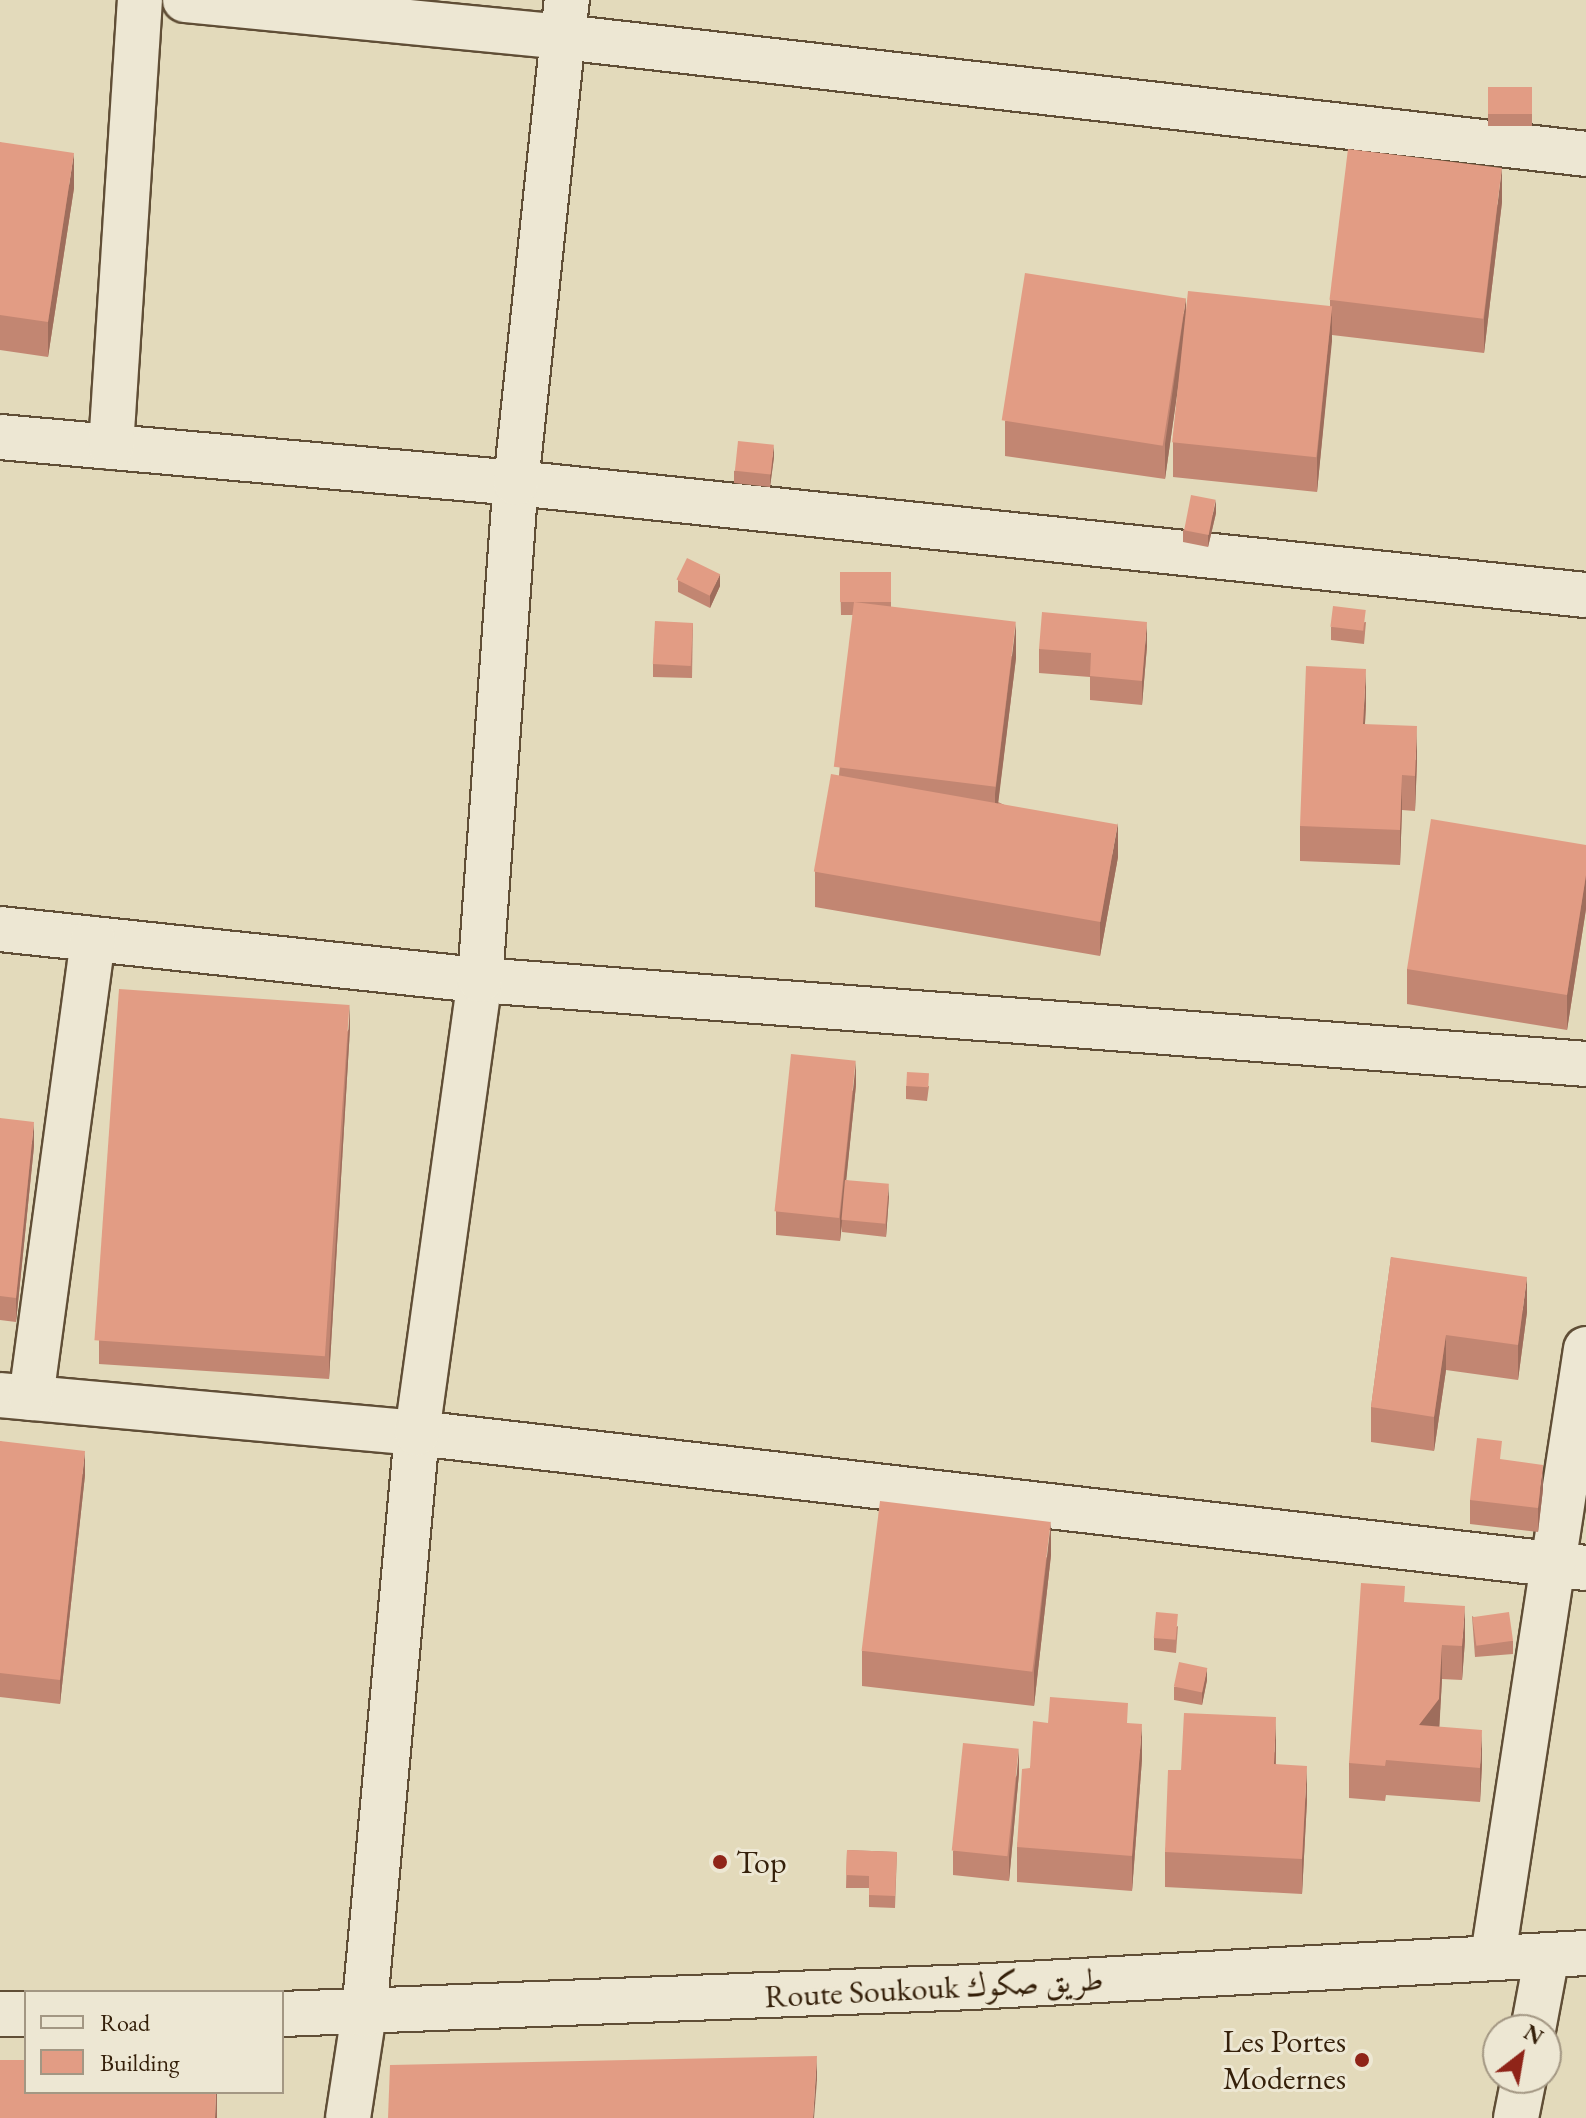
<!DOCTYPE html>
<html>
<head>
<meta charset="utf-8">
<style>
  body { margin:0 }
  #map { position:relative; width:1586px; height:2118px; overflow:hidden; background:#e3dabb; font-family:"EB Garamond",Amiri,serif }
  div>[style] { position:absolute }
  .roads { filter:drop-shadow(2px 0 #604e36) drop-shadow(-2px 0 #604e36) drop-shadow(0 2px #604e36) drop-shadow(0 -2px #604e36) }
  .minor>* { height:44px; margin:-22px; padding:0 22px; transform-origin:22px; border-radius:22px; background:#ede7d3 }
  .tertiary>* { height:44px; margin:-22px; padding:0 22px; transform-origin:22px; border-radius:22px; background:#ede7d3 }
  .wall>* { inset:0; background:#c28672; transform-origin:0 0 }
  .shaded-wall>* { inset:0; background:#9e6d5c }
  .building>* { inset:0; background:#e29c84; transform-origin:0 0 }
  .dots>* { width:22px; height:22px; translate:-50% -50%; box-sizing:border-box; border:4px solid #ede7d3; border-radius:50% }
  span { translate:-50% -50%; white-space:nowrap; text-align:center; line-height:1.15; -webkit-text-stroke:6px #ede7d3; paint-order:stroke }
  .poi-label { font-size:32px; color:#35200a }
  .left { translate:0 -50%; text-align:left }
  .right { translate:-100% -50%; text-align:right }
  .street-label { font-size:32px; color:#35200a }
  .legend { position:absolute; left:24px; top:1990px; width:260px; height:104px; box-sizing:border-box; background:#ede7d3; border:2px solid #a39783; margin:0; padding:10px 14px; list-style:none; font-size:24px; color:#35200a }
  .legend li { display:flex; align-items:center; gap:16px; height:40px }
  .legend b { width:40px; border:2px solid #a39783 }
  .north { position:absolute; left:1482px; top:2014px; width:80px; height:80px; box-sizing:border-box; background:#ede7d3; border:2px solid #a39783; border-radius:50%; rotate:31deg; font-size:22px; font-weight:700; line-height:32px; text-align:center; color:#35200a }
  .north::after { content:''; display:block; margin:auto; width:28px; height:36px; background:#8f2418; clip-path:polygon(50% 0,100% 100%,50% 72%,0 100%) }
</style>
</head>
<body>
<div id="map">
  <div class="roads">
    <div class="minor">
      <i style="left:185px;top:0;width:380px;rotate:5.6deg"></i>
      <i style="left:563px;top:37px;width:1030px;rotate:6.52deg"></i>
      <i style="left:0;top:437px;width:518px;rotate:5.09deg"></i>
      <i style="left:516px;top:483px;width:1076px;rotate:5.98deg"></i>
      <i style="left:111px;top:447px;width:448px;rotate:-86.3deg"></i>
      <i style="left:0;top:929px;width:483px;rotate:6.1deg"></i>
      <i style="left:480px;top:980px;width:1109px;rotate:4.34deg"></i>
      <i style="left:0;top:1395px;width:419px;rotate:5.2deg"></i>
      <i style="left:417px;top:1433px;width:1177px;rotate:6.59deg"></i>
      <i style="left:31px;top:1398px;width:463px;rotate:-82.3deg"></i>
      <i style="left:1493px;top:1956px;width:614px;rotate:-81.29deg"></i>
      <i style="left:1533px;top:2030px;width:76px;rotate:-79.4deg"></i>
      <i style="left:348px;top:2118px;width:105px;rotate:-81.3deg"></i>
      <i style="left:364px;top:2014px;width:583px;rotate:-84.79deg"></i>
      <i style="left:417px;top:1433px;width:457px;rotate:-82.1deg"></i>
      <i style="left:480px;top:980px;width:498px;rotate:-85.9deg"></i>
      <i style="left:516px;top:483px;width:486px;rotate:-84deg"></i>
      <i style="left:1516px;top:2118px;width:41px;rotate:-78.7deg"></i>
    </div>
    <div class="tertiary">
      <i style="left:0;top:2014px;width:26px"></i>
      <i style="left:282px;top:2014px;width:691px;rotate:-2.24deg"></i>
      <i style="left:972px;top:1987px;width:615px;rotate:-3.17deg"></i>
    </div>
  </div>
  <div class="wall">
    <i style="left:1532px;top:87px;width:39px;height:44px;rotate:90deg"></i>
    <i style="clip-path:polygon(0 142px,74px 188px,48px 357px,0 350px)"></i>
    <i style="clip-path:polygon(1502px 202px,1484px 353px,1332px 335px,1317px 492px,1173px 477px,1173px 442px,1179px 379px,1165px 479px,1005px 456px,1005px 421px,1186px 312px,1330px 306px,1330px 300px)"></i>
    <i style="clip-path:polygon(774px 457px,770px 487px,734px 483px,734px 471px)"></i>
    <i style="clip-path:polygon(1216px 513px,1208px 547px,1183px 542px,1183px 530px)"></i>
    <i style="clip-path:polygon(891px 572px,891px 607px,1016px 658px,998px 802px,1118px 857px,1100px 956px,815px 907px,815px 872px,839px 775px,853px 615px,841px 615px,840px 573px)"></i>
    <i style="clip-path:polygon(678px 580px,720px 586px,710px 608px,678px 592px)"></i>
    <i style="clip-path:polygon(1366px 622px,1364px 644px,1331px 640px,1331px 627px)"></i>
    <i style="clip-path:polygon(693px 623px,692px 678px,653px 677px,653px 664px)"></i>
    <i style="clip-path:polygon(1147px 646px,1142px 705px,1090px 700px,1090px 677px,1039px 673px,1039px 649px)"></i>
    <i style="clip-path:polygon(1366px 704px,1365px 724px,1417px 761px,1415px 811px,1402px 810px,1400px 865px,1300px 861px,1300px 826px)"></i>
    <i style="clip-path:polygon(1586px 845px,1586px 909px,1567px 1030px,1407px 1004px,1407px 969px)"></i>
    <i style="clip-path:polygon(350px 1028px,329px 1379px,99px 1364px,99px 1340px)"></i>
    <i style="clip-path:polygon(856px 1085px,846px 1180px,889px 1196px,886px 1237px,842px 1232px,842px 1226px,840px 1241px,776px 1235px,776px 1211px)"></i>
    <i style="clip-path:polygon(906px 1086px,929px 1086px,927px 1101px,906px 1099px)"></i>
    <i style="clip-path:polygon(0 1118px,34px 1146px,16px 1322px,0 1320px)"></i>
    <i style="clip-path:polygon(1391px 1257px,1527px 1312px,1518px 1380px,1446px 1370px,1434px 1451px,1371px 1442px,1371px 1407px)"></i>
    <i style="clip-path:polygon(0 1441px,85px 1475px,60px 1704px,0 1697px)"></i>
    <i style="clip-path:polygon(1543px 1489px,1538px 1532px,1470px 1524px,1470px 1500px)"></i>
    <i style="clip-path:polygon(1051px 1555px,1034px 1706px,862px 1686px,862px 1651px)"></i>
    <i style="clip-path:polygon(1405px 1602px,1465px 1640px,1462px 1680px,1442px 1679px,1439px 1727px,1482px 1765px,1480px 1802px,1386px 1795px,1385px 1801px,1349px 1798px,1349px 1763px)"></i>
    <i style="clip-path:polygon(1472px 1616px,1513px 1641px,1513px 1654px,1475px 1657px)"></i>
    <i style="clip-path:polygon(1178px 1626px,1176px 1653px,1154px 1650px,1154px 1638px)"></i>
    <i style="clip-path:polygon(1207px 1680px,1202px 1705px,1174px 1700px,1174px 1687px)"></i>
    <i style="clip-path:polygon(1048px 1723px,1128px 1723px,1142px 1759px,1132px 1891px,1017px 1882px,1017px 1847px,1030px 1768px)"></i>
    <i style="clip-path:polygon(1276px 1752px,1276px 1764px,1307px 1800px,1302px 1894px,1165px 1887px,1165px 1852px,1181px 1770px)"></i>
    <i style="clip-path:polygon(1019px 1773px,1009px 1881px,953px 1875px,953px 1851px)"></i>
    <i style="clip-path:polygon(847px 1850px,897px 1852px,895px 1908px,869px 1907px,869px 1888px,846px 1888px)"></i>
  </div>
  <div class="shaded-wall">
    <i style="clip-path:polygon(74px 153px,74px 188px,48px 357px,48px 322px)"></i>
    <i style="clip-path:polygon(1502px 167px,1502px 202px,1484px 353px,1484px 318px)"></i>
    <i style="clip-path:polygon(1186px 298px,1186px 332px,1165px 479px,1165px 444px)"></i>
    <i style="clip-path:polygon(1332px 306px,1332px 341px,1317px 492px,1317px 457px)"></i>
    <i style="clip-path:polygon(774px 445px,774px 457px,770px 487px,770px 475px)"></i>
    <i style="clip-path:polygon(1216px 500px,1216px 513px,1208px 547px,1208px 535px)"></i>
    <i style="clip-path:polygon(720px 574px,720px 586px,710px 608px,710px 595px)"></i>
    <i style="clip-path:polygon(1147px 622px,1147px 646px,1142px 705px,1142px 681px)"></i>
    <i style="clip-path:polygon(1016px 623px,1016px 658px,995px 829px,995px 794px)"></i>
    <i style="clip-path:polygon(1366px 669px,1366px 704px,1363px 758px,1363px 724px)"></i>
    <i style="clip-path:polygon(1417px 726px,1417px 761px,1415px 811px,1415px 776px)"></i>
    <i style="clip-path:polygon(1402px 775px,1402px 810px,1400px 865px,1400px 830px)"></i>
    <i style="clip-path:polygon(1118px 823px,1118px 857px,1100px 956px,1100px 921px)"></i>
    <i style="clip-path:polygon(1586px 875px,1586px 909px,1567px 1030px,1567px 995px)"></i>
    <i style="clip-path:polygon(350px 1004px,350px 1028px,329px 1379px,329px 1354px)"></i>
    <i style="clip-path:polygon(856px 1061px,856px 1085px,840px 1241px,840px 1217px)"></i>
    <i style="clip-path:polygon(34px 1122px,34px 1146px,16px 1322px,16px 1298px)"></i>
    <i style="clip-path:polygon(889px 1184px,889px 1196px,886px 1237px,886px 1225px)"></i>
    <i style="clip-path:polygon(1527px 1277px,1527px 1312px,1518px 1380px,1518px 1345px)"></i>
    <i style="clip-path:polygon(1446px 1335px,1446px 1370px,1434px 1451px,1434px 1417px)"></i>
    <i style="clip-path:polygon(85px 1451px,85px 1475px,60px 1704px,60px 1680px)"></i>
    <i style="clip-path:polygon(1543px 1465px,1543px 1489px,1538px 1532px,1538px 1508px)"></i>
    <i style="clip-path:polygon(1051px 1521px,1051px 1555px,1034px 1706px,1034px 1671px)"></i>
    <i style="clip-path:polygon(1465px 1606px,1465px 1640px,1462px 1680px,1462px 1646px)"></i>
    <i style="clip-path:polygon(1442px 1645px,1442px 1679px,1439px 1734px,1419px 1725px)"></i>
    <i style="clip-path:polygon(1207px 1668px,1207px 1680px,1202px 1705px,1202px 1692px)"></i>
    <i style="clip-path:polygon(1276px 1717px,1276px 1752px,1274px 1799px,1274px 1764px)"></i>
    <i style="clip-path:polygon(1142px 1724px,1142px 1759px,1132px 1891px,1132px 1856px)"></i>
    <i style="clip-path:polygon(1482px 1730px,1482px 1765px,1480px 1802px,1480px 1768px)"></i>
    <i style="clip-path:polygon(1019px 1749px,1019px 1773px,1009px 1881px,1009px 1857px)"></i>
    <i style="clip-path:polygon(1307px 1766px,1307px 1800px,1302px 1894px,1302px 1859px)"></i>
    <i style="clip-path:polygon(817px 2056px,817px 2080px,814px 2118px,813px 2118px)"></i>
    <i style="clip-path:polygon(216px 2092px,217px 2092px,217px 2118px,215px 2118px)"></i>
  </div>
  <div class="building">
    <i style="left:1532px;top:87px;width:27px;height:44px;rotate:90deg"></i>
    <i style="clip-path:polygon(0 142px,74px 153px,48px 322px,0 315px)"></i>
    <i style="left:1348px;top:149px;width:155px;height:152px;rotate:7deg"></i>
    <i style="left:1025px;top:273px;width:163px;height:149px;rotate:9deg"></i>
    <i style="left:1188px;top:291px;width:145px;height:152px;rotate:6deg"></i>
    <i style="left:738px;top:441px;width:36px;height:30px;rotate:6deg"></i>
    <i style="left:1191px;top:495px;width:25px;height:36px;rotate:11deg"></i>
    <i style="left:687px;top:558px;width:37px;height:24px;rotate:26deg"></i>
    <i style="left:891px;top:572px;width:30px;height:51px;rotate:90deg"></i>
    <i style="left:854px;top:602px;width:163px;height:166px;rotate:7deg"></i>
    <i style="left:1333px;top:606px;width:33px;height:21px;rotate:7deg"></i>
    <i style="clip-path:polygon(1042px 612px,1147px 622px,1142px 681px,1090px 676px,1091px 653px,1039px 649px)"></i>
    <i style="left:655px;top:621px;width:38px;height:43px;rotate:3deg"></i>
    <i style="clip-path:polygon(1306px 666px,1366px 669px,1363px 724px,1417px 726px,1415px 776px,1402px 775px,1400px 830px,1300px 826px)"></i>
    <i style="left:831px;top:774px;width:291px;height:99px;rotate:10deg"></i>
    <i style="clip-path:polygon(1431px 819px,1586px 845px,1586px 875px,1567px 995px,1407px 969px)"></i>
    <i style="left:119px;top:989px;width:231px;height:352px;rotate:4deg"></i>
    <i style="left:791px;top:1054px;width:65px;height:158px;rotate:6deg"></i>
    <i style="left:907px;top:1072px;width:22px;height:14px;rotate:3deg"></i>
    <i style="clip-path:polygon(0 1118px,34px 1122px,16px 1298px,0 1296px)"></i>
    <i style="left:845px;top:1180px;width:44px;height:40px;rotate:5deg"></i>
    <i style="clip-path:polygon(1391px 1257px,1527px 1277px,1518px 1345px,1446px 1335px,1434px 1417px,1371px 1407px)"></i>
    <i style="clip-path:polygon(1477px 1438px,1502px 1441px,1500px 1459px,1543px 1465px,1538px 1508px,1470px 1500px)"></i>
    <i style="clip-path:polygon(0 1441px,85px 1451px,60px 1680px,0 1673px)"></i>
    <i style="left:880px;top:1501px;width:172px;height:151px;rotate:7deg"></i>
    <i style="clip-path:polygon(1361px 1583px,1405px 1586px,1404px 1602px,1465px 1606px,1462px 1646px,1442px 1645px,1439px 1699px,1419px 1725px,1482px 1730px,1480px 1768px,1386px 1760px,1385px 1766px,1349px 1763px)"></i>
    <i style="left:1156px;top:1612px;width:22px;height:26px;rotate:5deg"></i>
    <i style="left:1509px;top:1612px;width:29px;height:37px;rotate:82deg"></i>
    <i style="left:1179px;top:1662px;width:29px;height:25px;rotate:12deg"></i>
    <i style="clip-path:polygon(1050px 1697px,1128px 1703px,1127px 1723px,1142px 1724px,1132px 1856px,1017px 1847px,1022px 1769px,1030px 1768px,1033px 1721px,1048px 1723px)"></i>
    <i style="clip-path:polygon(1184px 1713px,1276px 1717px,1274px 1764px,1307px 1766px,1302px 1859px,1165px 1852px,1168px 1770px,1181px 1770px)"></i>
    <i style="left:963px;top:1743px;width:56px;height:108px;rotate:6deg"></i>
    <i style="clip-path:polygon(847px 1850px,897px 1852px,895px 1896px,869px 1895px,869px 1876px,846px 1875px)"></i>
    <i style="clip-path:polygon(817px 2056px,813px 2118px,388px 2118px,390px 2065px)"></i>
    <i style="clip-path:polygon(0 2060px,26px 2060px,26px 2092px,216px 2092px,215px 2118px,0 2118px)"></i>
  </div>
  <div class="dots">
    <i style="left:720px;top:1862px;background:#8f2418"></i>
    <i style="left:1362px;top:2060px;background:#8f2418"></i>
  </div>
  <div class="poi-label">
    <span class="left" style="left:736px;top:1862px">Top</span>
    <span class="right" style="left:1346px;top:2060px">Les Portes<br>Modernes</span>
  </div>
  <div class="street-label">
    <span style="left:934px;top:1988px;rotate:-3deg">Route Soukouk طريق صكوك</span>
  </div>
  <ul class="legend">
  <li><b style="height:10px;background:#ede7d3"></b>Road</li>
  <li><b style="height:22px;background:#e29c84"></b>Building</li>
  </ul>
  <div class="north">N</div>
</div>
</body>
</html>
